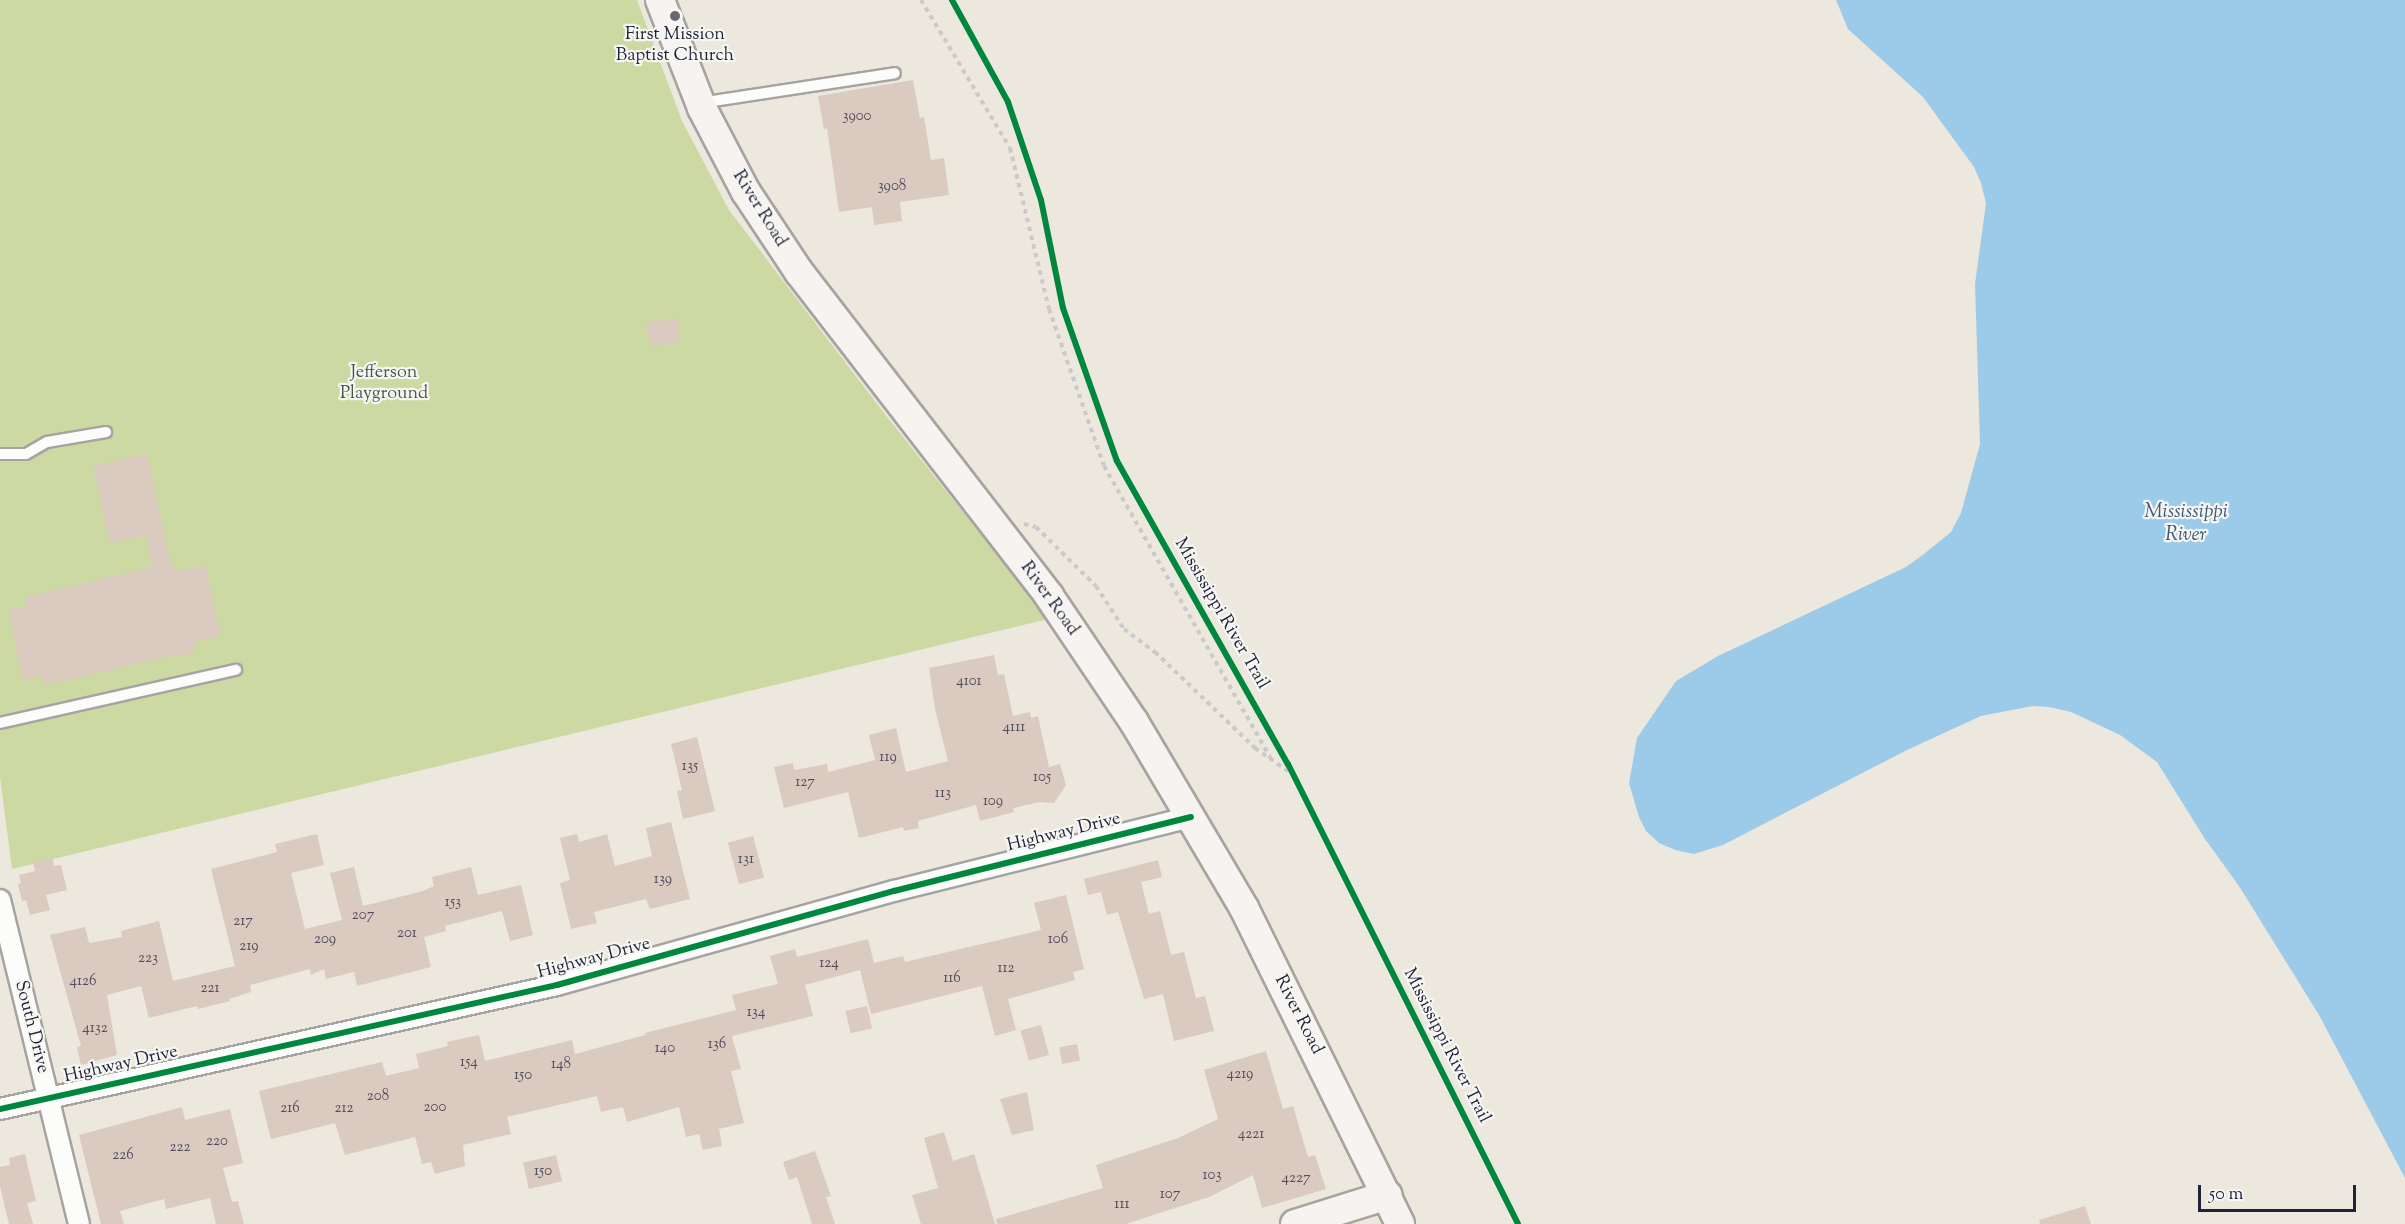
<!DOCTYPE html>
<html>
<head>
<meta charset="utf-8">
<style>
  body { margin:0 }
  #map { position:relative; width:2405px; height:1224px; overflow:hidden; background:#ece8de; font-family:"Sorts Mill Goudy",serif }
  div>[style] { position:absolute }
  .green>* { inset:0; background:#ccd9a2 }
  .water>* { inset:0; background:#9ccbea }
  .building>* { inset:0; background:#dacac0; transform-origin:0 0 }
  .path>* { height:4px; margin-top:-2px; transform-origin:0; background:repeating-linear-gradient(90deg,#cbc9ca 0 4.5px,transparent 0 9px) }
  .roads { filter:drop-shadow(2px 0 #a6a3a1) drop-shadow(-2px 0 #a6a3a1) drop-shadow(0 2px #a6a3a1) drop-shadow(0 -2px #a6a3a1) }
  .lane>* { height:10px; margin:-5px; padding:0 5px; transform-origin:5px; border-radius:5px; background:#fcfcfa }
  .street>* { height:20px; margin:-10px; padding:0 10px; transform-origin:10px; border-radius:10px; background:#fcfcfa }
  .secondary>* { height:28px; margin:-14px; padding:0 14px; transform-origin:14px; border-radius:14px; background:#f6f3f0 }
  .cycleway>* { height:6px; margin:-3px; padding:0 3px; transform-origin:3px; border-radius:3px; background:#00873e }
  .dots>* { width:16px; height:16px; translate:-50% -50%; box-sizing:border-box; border:3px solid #f6f6f2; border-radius:50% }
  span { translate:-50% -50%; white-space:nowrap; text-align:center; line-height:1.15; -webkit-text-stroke:4.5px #f6f6f2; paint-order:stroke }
  .number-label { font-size:15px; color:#504c5c }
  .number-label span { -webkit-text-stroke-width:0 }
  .poi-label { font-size:18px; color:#22223b }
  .street-label { font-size:18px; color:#22223b }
  .park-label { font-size:18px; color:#4d554b }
  .water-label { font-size:20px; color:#40597a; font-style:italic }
  .scale { position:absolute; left:2198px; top:1185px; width:158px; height:27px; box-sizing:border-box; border:3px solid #22223b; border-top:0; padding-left:8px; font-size:18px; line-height:21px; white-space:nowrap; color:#22223b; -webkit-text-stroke:4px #f6f6f2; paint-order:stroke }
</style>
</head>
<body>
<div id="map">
  <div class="green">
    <i style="clip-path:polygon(0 0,637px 0,682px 121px,729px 210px,884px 413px,1048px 619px,12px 869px,0 777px)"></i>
  </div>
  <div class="water">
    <i style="clip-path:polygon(1836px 0,2405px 0,2405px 1178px,2319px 1015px,2239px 886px,2205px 839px,2157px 762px,2120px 735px,2071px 712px,2049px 707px,2033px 706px,1981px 716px,1907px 750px,1723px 845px,1694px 854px,1675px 850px,1659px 843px,1646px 831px,1639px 817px,1629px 783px,1637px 738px,1676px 681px,1718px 656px,1906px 567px,1924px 554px,1951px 532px,1961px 513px,1980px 444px,1975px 284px,1986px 203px,1981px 183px,1974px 167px,1923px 97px,1848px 29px)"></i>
  </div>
  <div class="building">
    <i style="clip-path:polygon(913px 80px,920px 118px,924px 117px,931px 160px,944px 158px,949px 195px,900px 202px,902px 221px,874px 225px,872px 207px,839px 212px,827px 128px,824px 129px,818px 96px)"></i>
    <i style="left:677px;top:318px;width:24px;height:31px;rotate:81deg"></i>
    <i style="clip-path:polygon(147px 454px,170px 561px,172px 560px,175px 572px,205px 565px,221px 636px,193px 642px,195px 652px,175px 657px,174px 655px,45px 685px,43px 675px,23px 680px,8px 610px,27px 606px,25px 597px,153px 567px,146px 535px,110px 543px,93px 466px)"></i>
    <i style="clip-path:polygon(994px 655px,998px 675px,1004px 674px,1013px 716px,1030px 712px,1031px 718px,1038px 716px,1049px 767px,1060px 764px,1066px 785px,1054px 803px,1040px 802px,1013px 808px,1014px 812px,980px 821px,976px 805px,918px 821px,919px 828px,904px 831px,903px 827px,859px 838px,848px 792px,784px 808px,774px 767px,793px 763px,794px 770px,827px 764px,828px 772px,875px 760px,869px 735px,896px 728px,906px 772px,948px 761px,935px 709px,929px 668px)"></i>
    <i style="clip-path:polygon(697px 737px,715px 811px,683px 819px,677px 791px,682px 790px,671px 744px)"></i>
    <i style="clip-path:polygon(671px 822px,690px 899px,650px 909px,646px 899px,594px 912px,597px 923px,571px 929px,560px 883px,570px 880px,560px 838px,577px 834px,579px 842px,607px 834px,615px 866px,652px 856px,646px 828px)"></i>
    <i style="clip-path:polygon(317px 834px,324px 865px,291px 873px,305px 929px,342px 920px,330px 873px,354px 867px,363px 906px,423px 891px,434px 886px,432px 877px,471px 867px,478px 895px,521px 885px,533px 935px,510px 941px,502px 911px,445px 926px,446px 931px,424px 937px,431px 967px,357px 986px,354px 972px,326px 979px,324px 969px,311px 975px,310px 969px,250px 985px,251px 992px,229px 999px,230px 1001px,198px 1009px,197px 1006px,149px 1018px,141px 986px,107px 995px,117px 1055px,81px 1065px,77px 1047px,81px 1046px,50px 935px,85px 927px,89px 943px,122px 937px,121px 931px,159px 921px,173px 981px,235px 966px,211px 869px,277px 852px,275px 844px)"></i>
    <i style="left:753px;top:836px;width:43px;height:26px;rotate:75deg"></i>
    <i style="clip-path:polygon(53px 858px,54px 866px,61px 865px,67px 890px,46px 895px,50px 910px,30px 915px,26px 900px,22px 901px,18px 884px,21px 883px,19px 875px,35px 871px,33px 863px)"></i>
    <i style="clip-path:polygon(1158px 860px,1162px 877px,1141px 882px,1149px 914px,1160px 911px,1171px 955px,1184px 952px,1196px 998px,1205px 996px,1214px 1031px,1174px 1041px,1163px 994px,1144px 999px,1118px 912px,1107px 915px,1101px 892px,1088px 895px,1084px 879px)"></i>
    <i style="clip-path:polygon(1066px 895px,1084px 969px,1073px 972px,1075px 980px,1008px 999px,1016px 1030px,995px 1036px,982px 986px,871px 1014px,860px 970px,805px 985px,813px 1016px,732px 1036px,741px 1069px,731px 1071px,744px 1123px,719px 1129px,722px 1146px,703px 1150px,699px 1134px,686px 1137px,679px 1107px,627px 1122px,623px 1107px,601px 1112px,597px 1096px,507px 1117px,511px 1134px,463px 1145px,465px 1166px,435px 1174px,431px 1162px,422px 1164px,415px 1137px,345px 1155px,335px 1123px,271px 1139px,259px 1091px,382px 1062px,386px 1076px,419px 1068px,416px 1054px,448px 1046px,447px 1042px,479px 1035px,485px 1061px,572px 1040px,575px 1054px,645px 1035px,645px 1033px,736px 1010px,732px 995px,778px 984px,770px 956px,795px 949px,797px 957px,868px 939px,874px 963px,903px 956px,905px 962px,1041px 930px,1034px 903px)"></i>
    <i style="left:867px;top:1006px;width:23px;height:22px;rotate:77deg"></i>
    <i style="left:1041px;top:1025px;width:31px;height:21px;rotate:75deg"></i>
    <i style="left:1077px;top:1044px;width:17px;height:18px;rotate:80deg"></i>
    <i style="clip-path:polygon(1266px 1051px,1283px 1109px,1293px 1106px,1308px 1157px,1315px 1155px,1326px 1189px,1262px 1208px,1253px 1175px,1209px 1197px,1126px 1224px,997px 1224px,996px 1219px,1103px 1188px,1096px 1165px,1178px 1138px,1218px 1119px,1204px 1070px)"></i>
    <i style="clip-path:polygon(1027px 1092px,1034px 1130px,1012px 1135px,1000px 1099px)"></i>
    <i style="clip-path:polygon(182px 1107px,185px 1120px,230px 1109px,243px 1163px,223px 1168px,232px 1202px,238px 1201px,244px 1224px,216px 1224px,210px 1198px,166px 1209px,164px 1199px,120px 1211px,124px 1224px,101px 1224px,79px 1135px)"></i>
    <i style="clip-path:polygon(944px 1132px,953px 1161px,974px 1154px,995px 1224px,921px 1224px,912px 1195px,938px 1188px,924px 1138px)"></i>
    <i style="clip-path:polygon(815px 1151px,831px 1196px,826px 1197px,835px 1224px,812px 1224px,797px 1177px,789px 1180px,783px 1162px)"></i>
    <i style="clip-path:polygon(25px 1154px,36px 1201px,27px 1203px,33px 1224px,9px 1224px,0 1186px,0 1167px,10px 1165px,9px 1158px)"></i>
    <i style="left:556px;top:1155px;width:27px;height:34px;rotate:77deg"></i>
    <i style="clip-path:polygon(2085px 1206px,2091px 1224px,2040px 1224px,2039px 1220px)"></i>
  </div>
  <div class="path">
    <i style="left:921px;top:0;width:173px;rotate:59deg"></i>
    <i style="left:1010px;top:148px;width:166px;rotate:76.4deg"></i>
    <i style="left:1049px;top:309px;width:166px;rotate:70.7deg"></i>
    <i style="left:1104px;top:466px;width:339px;rotate:60.3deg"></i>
    <i style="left:1024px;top:524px;width:12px;rotate:14deg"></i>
    <i style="left:1036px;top:527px;width:84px;rotate:44.5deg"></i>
    <i style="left:1096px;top:586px;width:51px;rotate:56.9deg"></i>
    <i style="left:1124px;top:629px;width:39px;rotate:37deg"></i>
    <i style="left:1155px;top:652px;width:139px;rotate:43.8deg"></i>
    <i style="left:1255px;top:748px;width:49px;rotate:35deg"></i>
  </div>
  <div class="roads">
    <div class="lane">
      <i style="left:700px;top:103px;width:197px;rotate:-8.7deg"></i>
      <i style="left:0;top:454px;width:26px"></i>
      <i style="left:26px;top:454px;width:24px;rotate:-30deg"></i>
      <i style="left:47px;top:442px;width:60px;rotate:-9.6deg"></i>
      <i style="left:0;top:723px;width:242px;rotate:-12.7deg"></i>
    </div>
    <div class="street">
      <i style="left:0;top:900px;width:333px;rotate:76.3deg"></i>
      <i style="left:0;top:1109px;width:571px;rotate:-12.55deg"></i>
      <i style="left:557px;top:985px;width:350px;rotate:-15.6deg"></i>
      <i style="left:894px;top:891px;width:306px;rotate:-14deg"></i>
    </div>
    <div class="secondary">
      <i style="left:660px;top:0;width:116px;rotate:68.7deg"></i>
      <i style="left:702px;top:108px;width:95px;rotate:62.4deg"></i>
      <i style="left:746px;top:192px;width:96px;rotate:56.5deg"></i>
      <i style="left:799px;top:272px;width:409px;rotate:52.3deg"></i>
      <i style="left:1049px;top:596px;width:152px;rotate:56deg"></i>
      <i style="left:1134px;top:722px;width:216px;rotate:59.4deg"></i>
      <i style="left:1244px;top:908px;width:352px;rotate:63.7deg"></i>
      <i style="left:1295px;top:1224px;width:97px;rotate:-17.3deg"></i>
    </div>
  </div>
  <div class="cycleway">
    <i style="left:952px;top:0;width:116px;rotate:61.2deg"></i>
    <i style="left:1008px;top:102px;width:103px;rotate:71.4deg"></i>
    <i style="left:1041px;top:200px;width:110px;rotate:78.5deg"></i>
    <i style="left:1063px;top:308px;width:162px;rotate:70.6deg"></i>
    <i style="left:1117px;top:461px;width:348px;rotate:60.6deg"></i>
    <i style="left:1288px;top:764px;width:514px;rotate:63.43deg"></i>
    <i style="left:0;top:1109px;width:571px;rotate:-12.55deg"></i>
    <i style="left:557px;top:985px;width:350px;rotate:-15.6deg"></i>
    <i style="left:894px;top:891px;width:306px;rotate:-14deg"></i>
  </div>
  <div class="dots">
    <i style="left:675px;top:16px;background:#696774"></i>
  </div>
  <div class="number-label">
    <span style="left:857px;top:117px">3900</span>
    <span style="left:892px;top:187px">3908</span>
    <span style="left:969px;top:682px">4101</span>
    <span style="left:1014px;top:728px">4111</span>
    <span style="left:888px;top:758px">119</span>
    <span style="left:690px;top:767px">135</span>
    <span style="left:1042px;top:778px">105</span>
    <span style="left:805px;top:783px">127</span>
    <span style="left:943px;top:794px">113</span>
    <span style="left:993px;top:802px">109</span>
    <span style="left:746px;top:860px">131</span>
    <span style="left:663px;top:880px">139</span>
    <span style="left:453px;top:903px">153</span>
    <span style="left:363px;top:916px">207</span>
    <span style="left:243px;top:922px">217</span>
    <span style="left:407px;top:934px">201</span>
    <span style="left:325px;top:940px">209</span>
    <span style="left:1058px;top:940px">106</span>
    <span style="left:249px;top:947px">219</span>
    <span style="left:148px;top:959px">223</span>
    <span style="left:829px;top:964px">124</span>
    <span style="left:1006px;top:969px">112</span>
    <span style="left:952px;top:979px">116</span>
    <span style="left:83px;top:982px">4126</span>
    <span style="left:210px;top:989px">221</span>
    <span style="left:756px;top:1013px">134</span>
    <span style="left:95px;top:1029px">4132</span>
    <span style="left:717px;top:1045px">136</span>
    <span style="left:665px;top:1049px">140</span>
    <span style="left:469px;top:1063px">154</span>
    <span style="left:561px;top:1065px">148</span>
    <span style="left:1240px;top:1075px">4219</span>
    <span style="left:523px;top:1076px">150</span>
    <span style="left:378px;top:1097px">208</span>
    <span style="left:435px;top:1108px">200</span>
    <span style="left:290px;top:1109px">216</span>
    <span style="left:344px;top:1109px">212</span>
    <span style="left:1251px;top:1135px">4221</span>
    <span style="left:217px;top:1142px">220</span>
    <span style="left:180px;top:1148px">222</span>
    <span style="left:123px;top:1156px">226</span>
    <span style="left:543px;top:1172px">150</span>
    <span style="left:1212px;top:1176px">103</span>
    <span style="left:1296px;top:1179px">4227</span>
    <span style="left:1170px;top:1195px">107</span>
    <span style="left:1122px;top:1205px">111</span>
  </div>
  <div class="poi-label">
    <span style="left:675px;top:46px">First Mission<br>Baptist Church</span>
  </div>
  <div class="street-label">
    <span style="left:759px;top:209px;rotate:58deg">River Road</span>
    <span style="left:1049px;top:599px;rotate:54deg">River Road</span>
    <span style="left:1221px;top:614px;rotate:60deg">Mississippi River Trail</span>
    <span style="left:1064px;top:833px;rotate:-14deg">Highway Drive</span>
    <span style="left:594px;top:959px;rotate:-15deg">Highway Drive</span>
    <span style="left:1298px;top:1015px;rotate:63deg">River Road</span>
    <span style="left:31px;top:1027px;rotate:76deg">South Drive</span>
    <span style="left:1446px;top:1046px;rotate:63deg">Mississippi River Trail</span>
    <span style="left:121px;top:1065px;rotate:-13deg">Highway Drive</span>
  </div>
  <div class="park-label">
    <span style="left:384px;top:384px">Jefferson<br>Playground</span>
  </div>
  <div class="water-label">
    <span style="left:2186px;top:524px">Mississippi<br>River</span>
  </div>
  <div class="scale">50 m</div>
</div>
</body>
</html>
